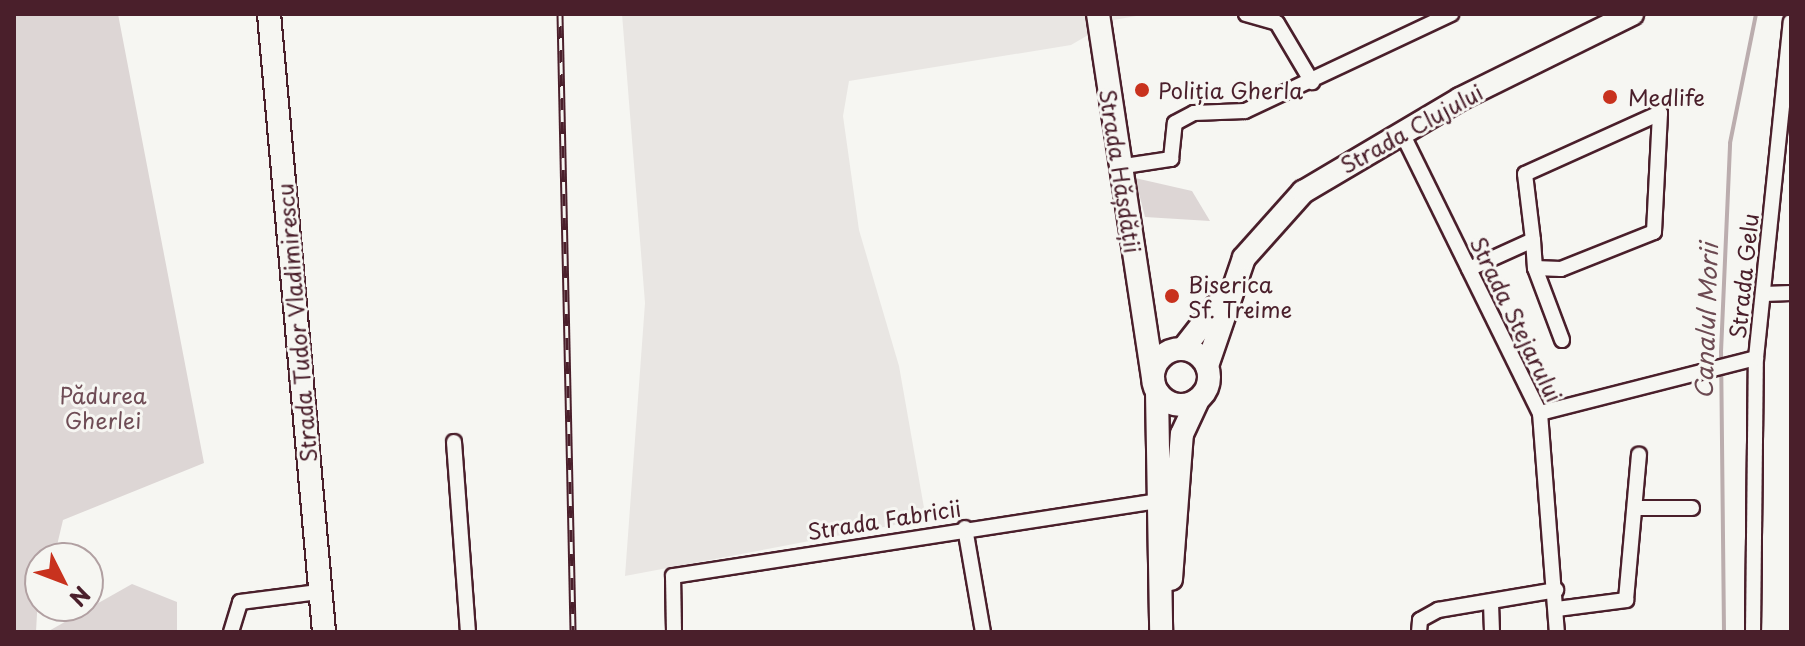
<!DOCTYPE html>
<html>
<head>
<meta charset="utf-8">
<style>
  body { margin:0 }
  #map { position:relative; width:1805px; height:646px; overflow:hidden; background:#f6f6f2; font-family:"Playpen Sans",sans-serif }
  div>[style] { position:absolute }
  .built>* { inset:0; background:#e9e6e3 }
  .green>* { inset:0; background:#ddd6d5 }
  .stream>* { height:4px; margin:-2px; padding:0 2px; transform-origin:2px; border-radius:2px; background:#bbadae }
  .roads { filter:drop-shadow(2px 0 #4a1f2b) drop-shadow(-2px 0 #4a1f2b) drop-shadow(0 2px #4a1f2b) drop-shadow(0 -2px #4a1f2b) }
  .street>* { height:14px; margin:-7px; padding:0 7px; transform-origin:7px; border-radius:7px; background:#f6f6f2 }
  .secondary>* { height:22px; margin:-11px; padding:0 11px; transform-origin:11px; border-radius:11px; background:#f6f6f2 }
  .secondary>.ring { margin:-11px; padding:0; box-sizing:content-box; background:none; border:22px solid #f6f6f2; border-radius:50% }
  .rail>* { height:7px; margin-top:-3.5px; transform-origin:0; background:repeating-linear-gradient(90deg,#f6f6f2 0 12px,#4a1f2b 0 24px); box-sizing:border-box; border-block:2px solid #4a1f2b }
  .dots>* { width:22px; height:22px; translate:-50% -50%; box-sizing:border-box; border:4px solid #f6f6f2; border-radius:50% }
  span { translate:-50% -50%; white-space:nowrap; text-align:center; line-height:1.15; -webkit-text-stroke:6px #f6f6f2; paint-order:stroke }
  .poi-label { font-size:22px; color:#4a1f2b }
  .left { translate:0 -50%; text-align:left }
  .street-label { font-size:22px; color:#4a1f2b }
  .park-label { font-size:22px; color:#6f4d56 }
  .water-label { font-size:24px; color:#6c4a52; font-style:italic }
  .frame { position:absolute; inset:0; border:16px solid #4a1f2b; pointer-events:none }
  .north { position:absolute; left:24px; top:542px; width:80px; height:80px; box-sizing:border-box; background:#f6f6f2; border:2px solid #b1a0a2; border-radius:50%; rotate:132deg; font-size:22px; font-weight:700; line-height:32px; text-align:center; color:#4a1f2b }
  .north::after { content:''; display:block; margin:auto; width:28px; height:36px; background:#c8321e; clip-path:polygon(50% 0,100% 100%,50% 72%,0 100%) }
</style>
</head>
<body>
<div id="map">
  <div class="built">
    <i style="clip-path:polygon(622px 14px,1147px 14px,1114px 20px,1071px 45px,849px 81px,843px 116px,859px 230px,899px 366px,926px 519px,625px 576px,645px 303px)"></i>
  </div>
  <div class="green">
    <i style="clip-path:polygon(14px 14px,118px 14px,204px 463px,63px 520px,54px 558px,40px 558px,36px 632px,14px 632px)"></i>
    <i style="clip-path:polygon(1135px 178px,1192px 191px,1210px 221px,1145px 217px)"></i>
    <i style="clip-path:polygon(132px 584px,177px 602px,177px 632px,47px 632px)"></i>
  </div>
  <div class="stream">
    <i style="left:1724px;top:632px;width:280px;rotate:-90.6deg"></i>
    <i style="left:1721px;top:352px;width:209px;rotate:-87.5deg"></i>
    <i style="left:1730px;top:143px;width:132px;rotate:-78.6deg"></i>
  </div>
  <div class="roads">
    <div class="street">
      <i style="left:1246px;top:14px;width:32px;rotate:16deg"></i>
      <i style="left:1277px;top:23px;width:69px;rotate:59.3deg"></i>
      <i style="left:1401px;top:131px;width:314px;rotate:63.8deg"></i>
      <i style="left:1540px;top:413px;width:220px;rotate:85.6deg"></i>
      <i style="left:1118px;top:167px;width:54px;rotate:-8.6deg"></i>
      <i style="left:1171px;top:159px;width:36px;rotate:-84deg"></i>
      <i style="left:1175px;top:123px;width:21px;rotate:-28deg"></i>
      <i style="left:1194px;top:113px;width:51px;rotate:-2.2deg"></i>
      <i style="left:1245px;top:111px;width:228px;rotate:-25.2deg"></i>
      <i style="left:1535px;top:268px;width:77px;rotate:69.4deg"></i>
      <i style="left:1469px;top:269px;width:70px;rotate:-24.4deg"></i>
      <i style="left:1533px;top:240px;width:28px;rotate:86deg"></i>
      <i style="left:1535px;top:268px;width:26px;rotate:2deg"></i>
      <i style="left:1561px;top:269px;width:100px;rotate:-21.7deg"></i>
      <i style="left:1654px;top:232px;width:119px;rotate:-87.1deg"></i>
      <i style="left:1660px;top:113px;width:148px;rotate:155.7deg"></i>
      <i style="left:1525px;top:174px;width:66px;rotate:83.1deg"></i>
      <i style="left:1764px;top:294px;width:27px;rotate:-2deg"></i>
      <i style="left:1540px;top:413px;width:223px;rotate:-14.3deg"></i>
      <i style="left:454px;top:442px;width:191px;rotate:85.8deg"></i>
      <i style="left:1640px;top:508px;width:52px"></i>
      <i style="left:965px;top:528px;width:106px;rotate:80.2deg"></i>
      <i style="left:1491px;top:603px;width:29px;rotate:88deg"></i>
      <i style="left:1557px;top:609px;width:70px;rotate:-7.4deg"></i>
      <i style="left:1626px;top:600px;width:146px;rotate:-84.9deg"></i>
      <i style="left:231px;top:632px;width:31px;rotate:-73deg"></i>
      <i style="left:240px;top:602px;width:79px;rotate:-7.3deg"></i>
      <i style="left:674px;top:632px;width:56px;rotate:-91deg"></i>
      <i style="left:673px;top:576px;width:496px;rotate:-8.8deg"></i>
      <i style="left:1419px;top:632px;width:12px;rotate:-85deg"></i>
      <i style="left:1420px;top:620px;width:21px;rotate:-29deg"></i>
      <i style="left:1438px;top:610px;width:120px;rotate:-9.6deg"></i>
      <i style="left:1753px;top:632px;width:274px;rotate:-89.4deg"></i>
      <i style="left:1756px;top:358px;width:338px;rotate:-84.1deg"></i>
    </div>
    <div class="secondary">
      <i style="left:269px;top:14px;width:620px;rotate:84.91deg"></i>
      <i style="left:1098px;top:14px;width:367px;rotate:81.4deg"></i>
      <i style="left:1183px;top:349px;width:58px;rotate:-52deg"></i>
      <i class="ring" style="left:1153px;top:349px;width:34px;height:34px"></i>
      <i style="left:1207px;top:366px;width:114px;rotate:-71.1deg"></i>
      <i style="left:1244px;top:258px;width:89px;rotate:-48.2deg"></i>
      <i style="left:1303px;top:192px;width:182px;rotate:-30.6deg"></i>
      <i style="left:1460px;top:99px;width:192px;rotate:-26.3deg"></i>
      <i style="left:1157px;top:392px;width:240px;rotate:89deg"></i>
      <i style="left:1171px;top:579px;width:145px;rotate:-85.7deg"></i>
      <i style="left:1182px;top:434px;width:38px;rotate:-65deg"></i>
    </div>
  </div>
  <div class="rail">
    <i style="left:560px;top:14px;width:618px;rotate:88.79deg"></i>
  </div>
  <div class="dots">
    <i style="left:1142px;top:90px;background:#c8321e"></i>
    <i style="left:1610px;top:97px;background:#c8321e"></i>
    <i style="left:1172px;top:296px;background:#c8321e"></i>
  </div>
  <div class="poi-label">
    <span class="left" style="left:1158px;top:90px">Poliția Gherla</span>
    <span class="left" style="left:1628px;top:97px">Medlife</span>
    <span class="left" style="left:1188px;top:296px">Biserica<br>Sf. Treime</span>
  </div>
  <div class="street-label">
    <span style="left:1411px;top:128px;rotate:-29deg">Strada Clujului</span>
    <span style="left:1121px;top:171px;rotate:81deg">Strada Hășdății</span>
    <span style="left:1743px;top:276px;rotate:-84deg">Strada Gelu</span>
    <span style="left:1517px;top:319px;rotate:64deg">Strada Stejarului</span>
    <span style="left:296px;top:323px;rotate:-95deg">Strada Tudor Vladimirescu</span>
    <span style="left:884px;top:519px;rotate:-9deg">Strada Fabricii</span>
  </div>
  <div class="park-label">
    <span style="left:103px;top:407px">Pădurea<br>Gherlei</span>
  </div>
  <div class="water-label">
    <span style="left:1706px;top:321px;rotate:-88deg">Canalul Morii</span>
  </div>
  <div class="frame"></div>
  <div class="north">N</div>
</div>
</body>
</html>
